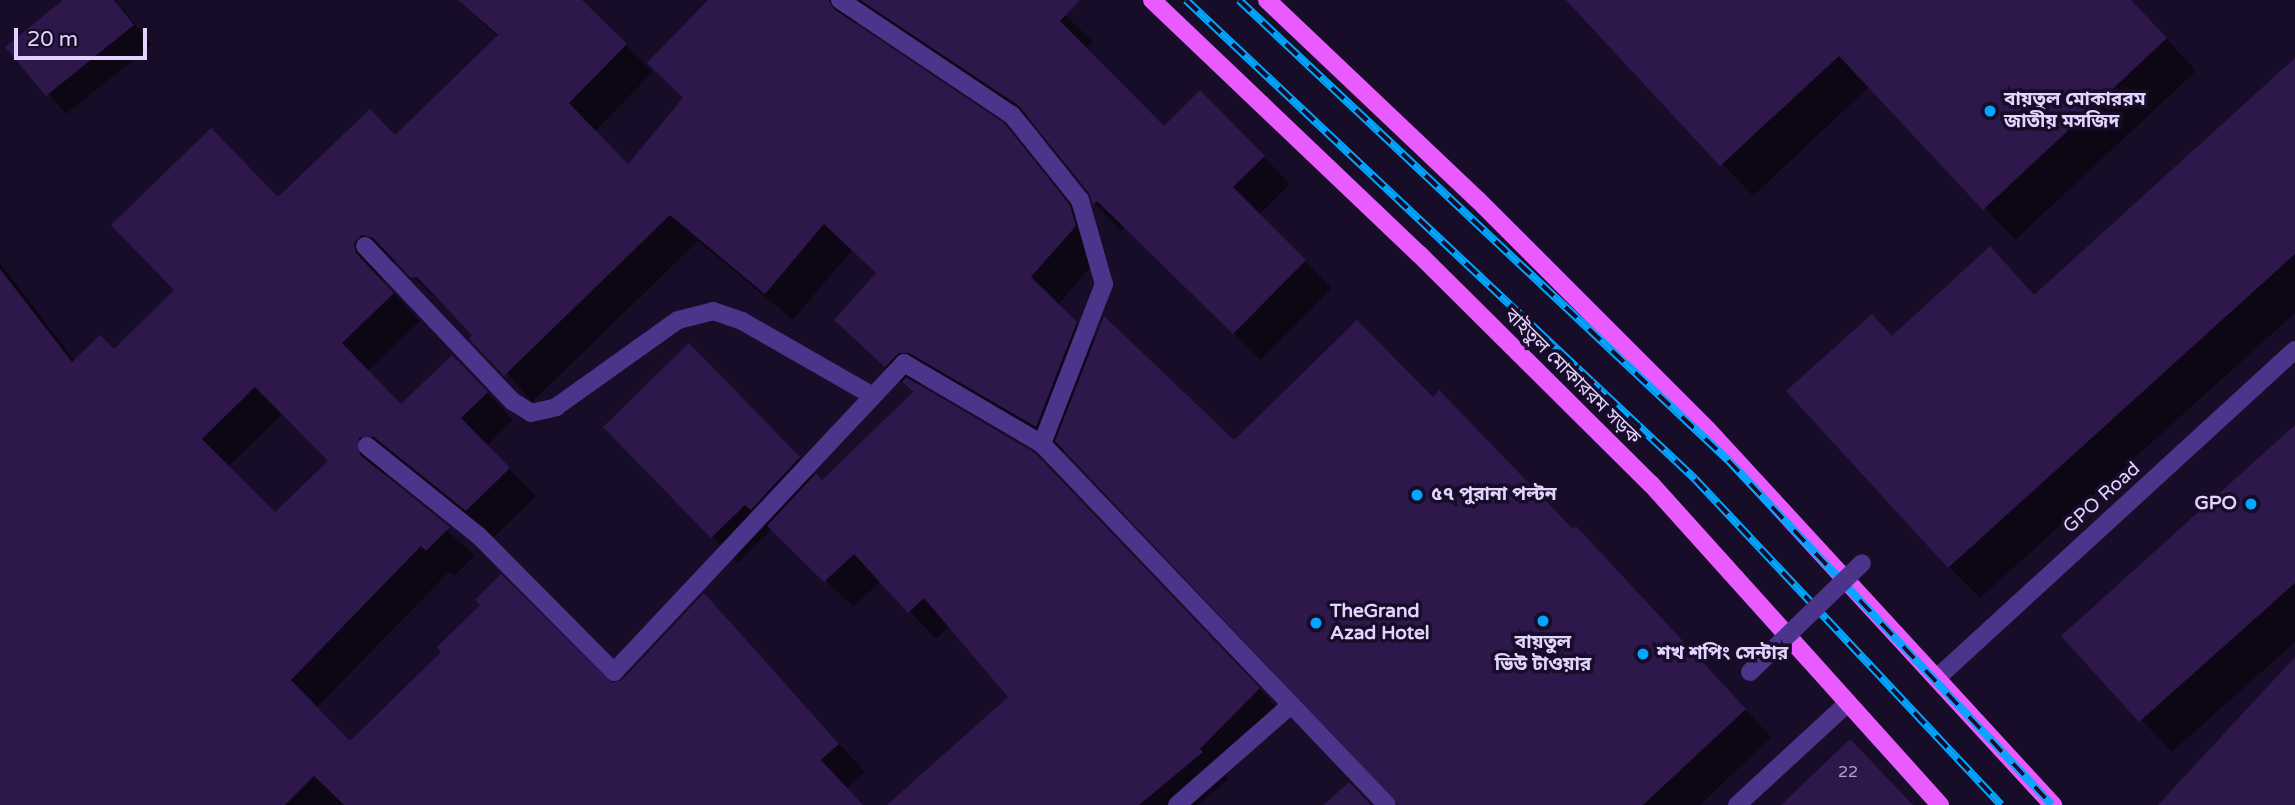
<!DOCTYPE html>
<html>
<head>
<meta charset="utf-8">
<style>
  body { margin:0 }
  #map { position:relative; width:2295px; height:805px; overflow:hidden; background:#180d28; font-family:"Varela Round","Noto Sans Bengali",sans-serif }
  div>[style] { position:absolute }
  .shadow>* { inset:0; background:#0007 }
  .building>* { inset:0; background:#2e174b }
  .minor>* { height:18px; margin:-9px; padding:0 9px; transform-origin:9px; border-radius:9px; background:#4d348b }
  .major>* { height:18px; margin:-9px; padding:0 9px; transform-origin:9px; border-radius:9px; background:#ea5bff }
  .rail>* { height:8px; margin-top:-4px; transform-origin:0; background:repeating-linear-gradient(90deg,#180d28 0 16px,#00a6ff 0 32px); box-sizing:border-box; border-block:2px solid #00a6ff }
  .minor-bridge>* { height:18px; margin:-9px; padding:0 9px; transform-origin:9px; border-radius:9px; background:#4d348b }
  .dots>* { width:19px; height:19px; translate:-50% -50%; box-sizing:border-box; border:4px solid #180d28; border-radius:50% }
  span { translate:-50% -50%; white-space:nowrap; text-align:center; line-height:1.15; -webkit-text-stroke:7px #180d28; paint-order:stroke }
  .number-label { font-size:16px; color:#b6a5d2 }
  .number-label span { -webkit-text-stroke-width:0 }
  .poi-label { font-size:19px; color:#e3d4ff; font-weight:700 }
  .left { translate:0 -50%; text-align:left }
  .right { translate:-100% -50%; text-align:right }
  .street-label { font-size:19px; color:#e3d4ff }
  .scale { position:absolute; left:14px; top:28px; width:133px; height:32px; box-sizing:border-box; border:4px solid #e3d4ff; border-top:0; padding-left:9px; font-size:21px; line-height:24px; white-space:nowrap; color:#e3d4ff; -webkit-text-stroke:5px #180d28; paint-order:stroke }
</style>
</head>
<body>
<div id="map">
  <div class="shadow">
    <i style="clip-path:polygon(66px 0,115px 0,152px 45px,66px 114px,8px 47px)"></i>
    <i style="clip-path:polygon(evenodd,458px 0,580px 0,626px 45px,653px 72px,595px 131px,629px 166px,685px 98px,711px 0,1050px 0,1093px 42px,1086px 49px,1164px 128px,1227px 119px,1290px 184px,1259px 215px,1332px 288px,1261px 360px,1125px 226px,1121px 231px,1095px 204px,1090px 192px,1036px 125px,875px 17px,862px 16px,856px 26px,1003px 125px,1096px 234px,1102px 253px,1058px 305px,1096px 342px,1234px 443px,1433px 399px,1574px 531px,1576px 528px,1771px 737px,1700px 805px,1397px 805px,1397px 796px,1065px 449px,1063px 453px,938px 379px,927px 379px,919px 387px,1062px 482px,1285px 716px,1226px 776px,1228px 780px,1198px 805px,890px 805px,1011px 697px,950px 625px,936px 639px,881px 581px,853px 607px,772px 529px,738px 563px,712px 537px,715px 371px,822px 482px,914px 394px,836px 320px,878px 274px,852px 250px,793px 320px,698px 241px,532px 402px,475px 335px,400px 264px,389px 261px,380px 271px,383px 282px,420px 321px,368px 371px,401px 406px,479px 384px,513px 420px,487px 446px,536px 496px,494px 537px,403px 463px,384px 466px,385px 478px,475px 555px,454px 576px,449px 572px,316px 708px,351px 743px,611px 685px,623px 681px,704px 595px,865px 772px,847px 788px,862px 805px,6px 805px,0 798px,0 263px,75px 361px,114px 351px,278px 199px,395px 137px,498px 37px,458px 0,283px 413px,330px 461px,275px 515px,228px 467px,283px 413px)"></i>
    <i style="clip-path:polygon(1568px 0,2131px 0,2196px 71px,2015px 240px,1870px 86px,1753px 196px)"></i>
    <i style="clip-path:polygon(2295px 61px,2295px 313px,1980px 598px,1949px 567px,1872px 316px,1893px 337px,1990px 249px,2035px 296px)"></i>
    <i style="clip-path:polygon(2295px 428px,2295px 642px,2172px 752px,2063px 636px)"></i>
  </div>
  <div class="building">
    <i style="clip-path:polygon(63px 0,114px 0,134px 25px,46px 96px,5px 47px)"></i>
    <i style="clip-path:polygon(evenodd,458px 0,582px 0,627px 44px,569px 103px,628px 164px,683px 98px,647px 63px,708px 0,829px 0,834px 9px,1004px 123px,1070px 205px,1076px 226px,1031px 277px,1077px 322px,1036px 427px,909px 353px,899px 353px,885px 367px,834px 320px,876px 273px,824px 224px,765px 294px,670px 215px,504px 376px,469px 339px,472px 335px,417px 277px,411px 278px,373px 238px,362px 235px,354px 243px,356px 253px,394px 293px,342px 343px,401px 404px,452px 355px,488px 392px,461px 418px,510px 468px,466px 511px,374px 437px,359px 438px,360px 455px,450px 527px,426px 551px,421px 546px,291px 680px,350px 741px,441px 652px,437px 647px,480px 605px,475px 600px,501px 574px,612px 683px,622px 680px,704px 593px,839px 744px,821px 760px,863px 805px,344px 805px,314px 776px,285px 805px,0 805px,0 269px,72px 362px,100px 335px,114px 349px,174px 290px,111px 225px,211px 128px,278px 197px,370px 109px,395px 135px,498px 35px,458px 0,255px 387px,328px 461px,275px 512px,202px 439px,255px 387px)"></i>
    <i style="clip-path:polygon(860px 0,1080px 0,1060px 21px,1164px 126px,1200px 90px,1265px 156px,1233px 187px,1306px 260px,1233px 334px,1097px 201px,1093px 205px,1089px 193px,1019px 106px)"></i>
    <i style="clip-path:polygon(1566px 0,2131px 0,2167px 38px,1983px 210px,1839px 56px,1720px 166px)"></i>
    <i style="clip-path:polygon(2295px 58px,2295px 254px,1948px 568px,1786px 391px,1872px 314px,1892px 336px,1990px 246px,2034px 295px)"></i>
    <i style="clip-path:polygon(1104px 316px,1234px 440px,1357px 320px,1433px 397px,1439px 390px,1573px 529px,1576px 526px,1746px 709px,1643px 805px,1398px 805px,1055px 441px)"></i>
    <i style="clip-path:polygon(689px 343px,800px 457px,751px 510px,745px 505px,711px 538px,603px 427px)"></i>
    <i style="clip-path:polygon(906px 377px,1035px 453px,1260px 688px,1200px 749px,1203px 752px,1139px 805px,887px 805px,1008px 697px,924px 598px,908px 613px,854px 554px,824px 582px,767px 526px,816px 473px,822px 480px,913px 392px,902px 382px)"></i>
    <i style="clip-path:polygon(2295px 425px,2295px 583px,2139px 722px,2061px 636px)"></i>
    <i style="clip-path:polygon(2295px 657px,2295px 805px,2158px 805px)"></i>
    <i style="clip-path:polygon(1850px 739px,1913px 805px,1781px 805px)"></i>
    <i style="clip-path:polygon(1349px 782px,1371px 805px,1324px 805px)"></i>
  </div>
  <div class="minor">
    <i style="left:840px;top:0;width:207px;rotate:33.8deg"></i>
    <i style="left:1012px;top:115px;width:109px;rotate:51.3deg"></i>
    <i style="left:1080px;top:200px;width:87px;rotate:74.1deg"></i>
    <i style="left:1104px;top:284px;width:172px;rotate:111.2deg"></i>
    <i style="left:365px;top:246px;width:214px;rotate:46.5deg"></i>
    <i style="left:512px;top:401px;width:22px;rotate:32deg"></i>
    <i style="left:531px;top:413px;width:26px;rotate:-13deg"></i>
    <i style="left:556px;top:407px;width:150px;rotate:-35.5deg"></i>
    <i style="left:678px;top:320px;width:36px;rotate:-14deg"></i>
    <i style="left:713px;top:311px;width:31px;rotate:19deg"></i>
    <i style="left:742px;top:321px;width:151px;rotate:29.8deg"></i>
    <i style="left:367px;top:446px;width:144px;rotate:38.8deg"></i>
    <i style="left:479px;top:536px;width:192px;rotate:45.2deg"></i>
    <i style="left:614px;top:672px;width:424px;rotate:-46.8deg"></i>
    <i style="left:904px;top:363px;width:160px;rotate:30.4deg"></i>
    <i style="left:1042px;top:444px;width:499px;rotate:46.3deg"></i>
    <i style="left:1938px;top:677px;width:484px;rotate:-42.5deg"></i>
    <i style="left:1177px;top:805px;width:152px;rotate:-41.3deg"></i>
    <i style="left:1737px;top:805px;width:149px;rotate:-42.6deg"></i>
  </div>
  <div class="major">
    <i style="left:1152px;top:0;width:369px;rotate:43.6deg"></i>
    <i style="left:1419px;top:254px;width:327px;rotate:44.8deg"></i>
    <i style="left:1651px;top:484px;width:432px;rotate:48deg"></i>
    <i style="left:1267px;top:0;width:291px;rotate:43.5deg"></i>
    <i style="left:1478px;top:200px;width:325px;rotate:45deg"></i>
    <i style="left:1708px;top:430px;width:510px;rotate:47.39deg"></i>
  </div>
  <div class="rail">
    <i style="left:1186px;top:0;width:699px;rotate:43.26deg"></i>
    <i style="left:1695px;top:479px;width:447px;rotate:46.8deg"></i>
    <i style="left:1239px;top:0;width:671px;rotate:43.25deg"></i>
    <i style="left:1728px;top:460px;width:473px;rotate:46.8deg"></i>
  </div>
  <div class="minor-bridge">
    <i style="left:1750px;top:672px;width:156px;rotate:-44.2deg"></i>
  </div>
  <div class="dots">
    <i style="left:1990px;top:111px;background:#00a6ff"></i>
    <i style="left:1417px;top:495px;background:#00a6ff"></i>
    <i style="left:2251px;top:504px;background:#00a6ff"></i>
    <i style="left:1543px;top:621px;background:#00a6ff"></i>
    <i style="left:1316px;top:623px;background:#00a6ff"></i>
    <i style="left:1643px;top:654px;background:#00a6ff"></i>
  </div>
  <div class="number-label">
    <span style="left:1848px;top:772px">22</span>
  </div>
  <div class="poi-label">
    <span class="left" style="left:2004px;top:111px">বায়তুল মোকাররম<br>জাতীয় মসজিদ</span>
    <span class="left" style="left:1431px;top:495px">৫৭ পুরানা পল্টন</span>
    <span class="right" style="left:2237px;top:504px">GPO</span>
    <span class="left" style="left:1330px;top:623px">TheGrand<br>Azad Hotel</span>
    <span style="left:1543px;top:654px">বায়তুল<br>ভিউ টাওয়ার</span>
    <span class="left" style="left:1657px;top:654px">শখ শপিং সেন্টার</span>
  </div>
  <div class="street-label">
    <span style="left:1572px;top:377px;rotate:45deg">বাইতুল মোকাররম সড়ক</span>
    <span style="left:2102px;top:498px;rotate:-42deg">GPO Road</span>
  </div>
  <div class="scale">20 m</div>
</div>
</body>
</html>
